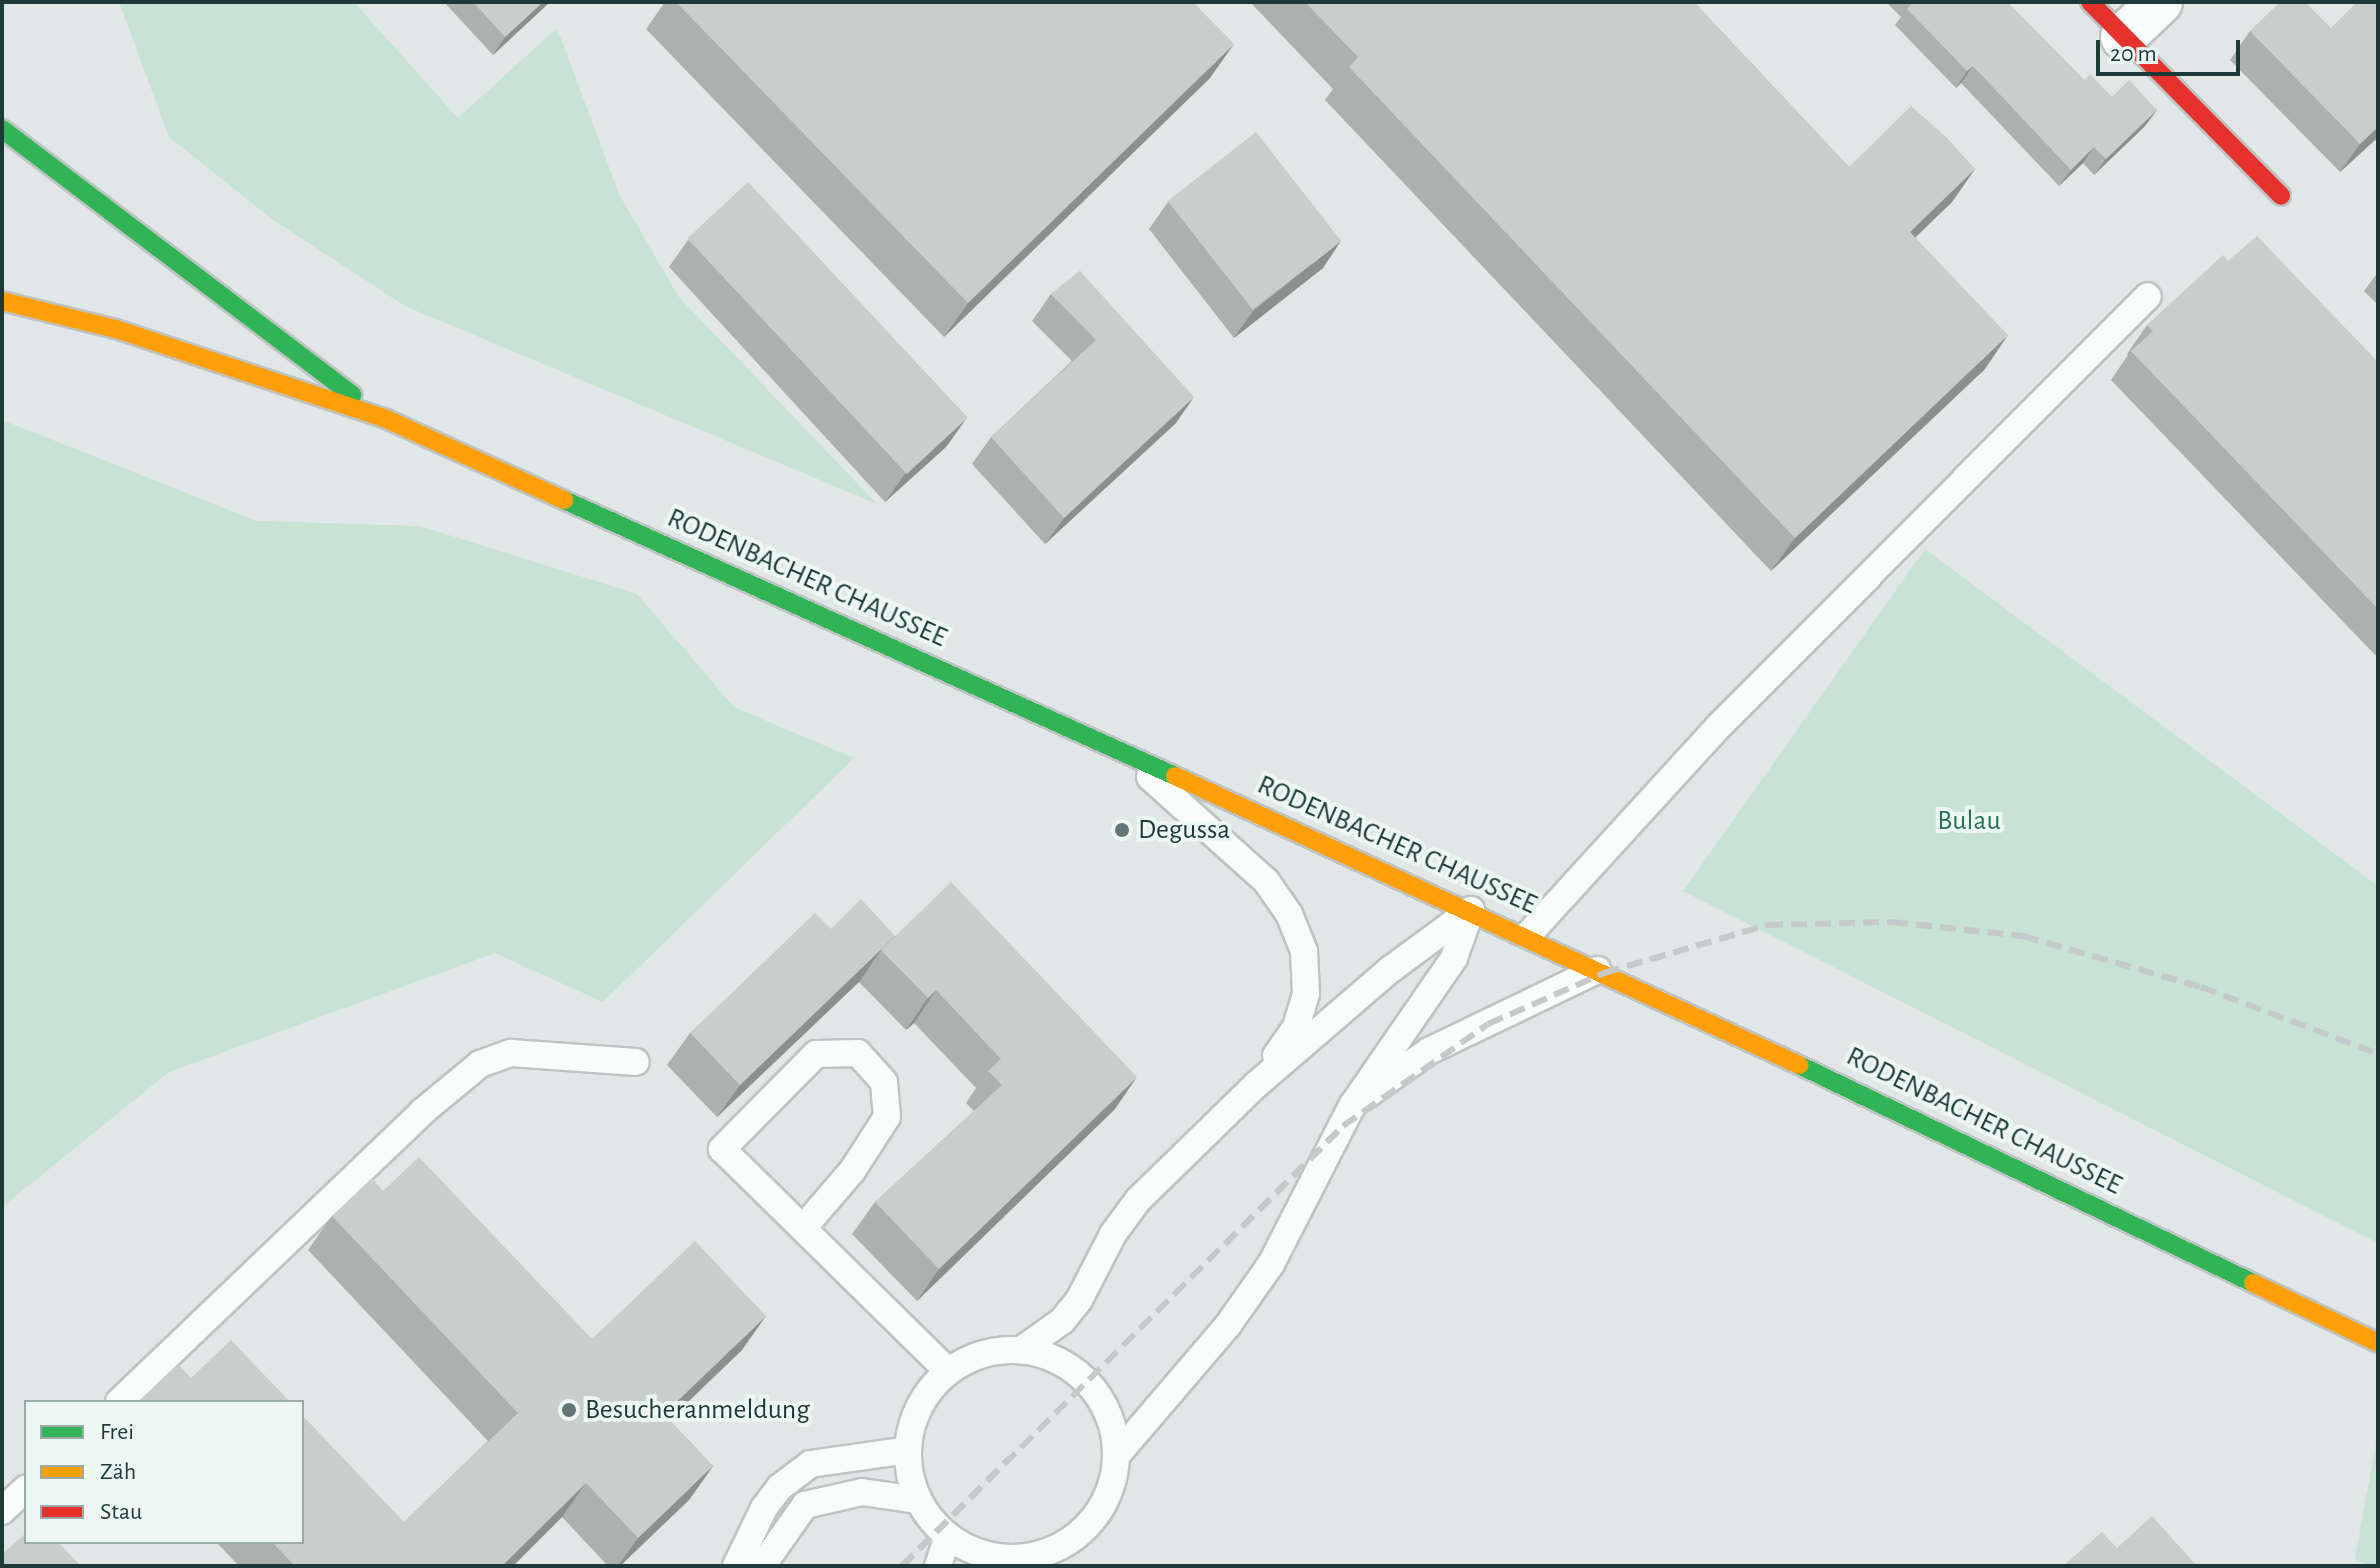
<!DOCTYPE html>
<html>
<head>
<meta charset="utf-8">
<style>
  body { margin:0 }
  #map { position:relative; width:2380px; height:1568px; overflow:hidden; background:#e0e7e6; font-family:"Alegreya Sans",sans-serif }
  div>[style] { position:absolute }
  .green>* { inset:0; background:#c8e2d5 }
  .roads { filter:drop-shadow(2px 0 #bdc4c3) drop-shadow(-2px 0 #bdc4c3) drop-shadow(0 2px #bdc4c3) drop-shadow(0 -2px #bdc4c3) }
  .lane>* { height:26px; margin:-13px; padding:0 13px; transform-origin:13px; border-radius:13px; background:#fafbfb }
  .lane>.ring { margin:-13px; padding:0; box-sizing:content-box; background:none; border:26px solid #fafbfb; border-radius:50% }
  .street>* { height:44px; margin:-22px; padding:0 22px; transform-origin:22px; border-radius:22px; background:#fafbfb }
  .fast>* { height:18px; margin:-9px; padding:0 9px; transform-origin:9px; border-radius:9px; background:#30b455 }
  .slow>* { height:18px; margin:-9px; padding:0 9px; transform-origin:9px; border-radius:9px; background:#ff9f0a }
  .jam>* { height:18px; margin:-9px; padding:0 9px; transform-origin:9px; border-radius:9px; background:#e5322d }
  .rail>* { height:6px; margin-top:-3px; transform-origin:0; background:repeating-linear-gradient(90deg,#c5c9c9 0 16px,transparent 0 24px) }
  .wall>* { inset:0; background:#abb1af }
  .shaded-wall>* { inset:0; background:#8b908f }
  .building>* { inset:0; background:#c7cecc; transform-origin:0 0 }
  .dots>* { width:22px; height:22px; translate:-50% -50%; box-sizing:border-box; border:4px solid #edf7f4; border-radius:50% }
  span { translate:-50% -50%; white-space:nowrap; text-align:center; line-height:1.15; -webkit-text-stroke:8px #edf7f4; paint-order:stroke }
  .street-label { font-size:28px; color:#1e3a38 }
  .park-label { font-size:28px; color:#267352 }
  .poi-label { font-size:28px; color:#1e3a38 }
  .left { translate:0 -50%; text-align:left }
  .frame { position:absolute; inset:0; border:4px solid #1e3a38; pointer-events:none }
  .legend { position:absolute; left:24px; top:1400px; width:280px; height:144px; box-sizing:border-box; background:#edf7f4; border:2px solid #9aaba9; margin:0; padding:10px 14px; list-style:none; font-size:24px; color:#1e3a38 }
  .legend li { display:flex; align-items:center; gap:16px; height:40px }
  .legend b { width:40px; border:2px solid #9aaba9 }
  .scale { position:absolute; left:2096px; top:40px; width:144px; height:36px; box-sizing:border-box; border:4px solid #1e3a38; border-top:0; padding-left:10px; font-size:24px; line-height:28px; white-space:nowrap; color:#1e3a38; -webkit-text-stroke:6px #edf7f4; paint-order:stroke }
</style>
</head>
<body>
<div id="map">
  <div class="green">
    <i style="clip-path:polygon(119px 2px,354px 2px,458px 118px,557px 28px,619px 194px,678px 296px,877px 504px,405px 306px,272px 219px,169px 137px)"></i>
    <i style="clip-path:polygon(2px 420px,257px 521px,420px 526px,637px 594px,734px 707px,854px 758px,603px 1002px,495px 953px,169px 1072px,2px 1207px)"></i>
    <i style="clip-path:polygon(1925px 549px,2378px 886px,2378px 1243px,1683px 891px)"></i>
    <i style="clip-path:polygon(2378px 1432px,2378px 1566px,2368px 1566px,2355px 1559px)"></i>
  </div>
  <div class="roads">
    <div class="lane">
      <i style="left:1150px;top:777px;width:156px;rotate:41.9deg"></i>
      <i style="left:1266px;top:881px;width:40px;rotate:55.1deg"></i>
      <i style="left:1289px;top:914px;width:40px;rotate:68deg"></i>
      <i style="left:1304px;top:951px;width:43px;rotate:87.3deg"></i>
      <i style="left:1306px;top:994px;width:34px;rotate:107deg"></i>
      <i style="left:1296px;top:1027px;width:35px;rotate:125deg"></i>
      <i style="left:1528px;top:935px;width:283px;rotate:-47.6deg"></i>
      <i style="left:1719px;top:726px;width:607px;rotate:-45.07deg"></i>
      <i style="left:1364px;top:1097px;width:80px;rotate:-35.3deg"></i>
      <i style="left:1429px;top:1051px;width:187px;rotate:-25.7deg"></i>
      <i style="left:804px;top:1227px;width:74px;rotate:-49.4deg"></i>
      <i style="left:852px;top:1171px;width:64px;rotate:-57.1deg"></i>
      <i style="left:887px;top:1117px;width:35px;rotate:-95deg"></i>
      <i style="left:884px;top:1082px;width:39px;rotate:-132deg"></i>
      <i style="left:858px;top:1053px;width:42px;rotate:178.6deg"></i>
      <i style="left:816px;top:1054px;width:134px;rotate:134.7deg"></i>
      <i style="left:722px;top:1149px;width:317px;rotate:44.5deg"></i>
      <i class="ring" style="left:908px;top:1350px;width:182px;height:182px"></i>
      <i style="left:1021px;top:1350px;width:50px;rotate:-35.3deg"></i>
      <i style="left:1062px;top:1321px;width:27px;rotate:-51deg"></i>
      <i style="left:1079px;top:1300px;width:74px;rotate:-62.7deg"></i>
      <i style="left:1113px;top:1234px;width:42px;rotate:-53.7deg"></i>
      <i style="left:1138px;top:1200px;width:165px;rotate:-44.3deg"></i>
      <i style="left:1256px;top:1085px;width:178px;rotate:-40.7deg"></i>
      <i style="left:1391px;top:969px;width:99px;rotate:-36.4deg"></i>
      <i style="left:119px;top:1402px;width:419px;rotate:-43.7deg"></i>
      <i style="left:422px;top:1112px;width:75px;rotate:-39.6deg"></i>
      <i style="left:480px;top:1064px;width:33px;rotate:-20deg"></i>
      <i style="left:511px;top:1053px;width:125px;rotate:4.1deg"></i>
      <i style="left:1117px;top:1455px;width:171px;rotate:-49.5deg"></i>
      <i style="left:1228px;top:1325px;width:75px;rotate:-54.8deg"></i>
      <i style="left:1271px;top:1264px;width:178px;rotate:-62.9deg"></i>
      <i style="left:1352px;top:1106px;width:180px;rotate:-55.4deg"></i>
      <i style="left:1454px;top:958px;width:51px;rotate:-70.5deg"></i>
      <i style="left:2px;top:1511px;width:33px;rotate:-43deg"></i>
      <i style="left:736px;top:1566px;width:64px;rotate:-64.2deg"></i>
      <i style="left:764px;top:1508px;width:26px;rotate:-53deg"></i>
      <i style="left:780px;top:1487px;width:38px;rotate:-37deg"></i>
      <i style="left:810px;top:1464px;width:99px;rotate:-8.1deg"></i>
      <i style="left:762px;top:1566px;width:75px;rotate:-54.8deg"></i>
      <i style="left:805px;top:1505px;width:58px;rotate:-12.8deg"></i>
      <i style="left:862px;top:1492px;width:57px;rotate:8.1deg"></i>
      <i style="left:938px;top:1566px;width:32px;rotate:-72deg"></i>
    </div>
    <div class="street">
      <i style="left:2123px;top:37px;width:51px;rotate:-43.4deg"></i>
    </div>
    <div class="fast">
      <i style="left:2px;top:129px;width:440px;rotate:37.2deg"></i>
      <i style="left:564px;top:500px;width:670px;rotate:24.31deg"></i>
      <i style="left:1799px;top:1065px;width:504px;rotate:25.65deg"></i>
    </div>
    <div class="slow">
      <i style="left:2px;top:301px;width:117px;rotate:13.8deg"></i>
      <i style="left:116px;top:329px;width:282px;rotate:18.4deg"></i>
      <i style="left:384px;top:418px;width:198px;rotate:24.5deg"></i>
      <i style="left:1175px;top:776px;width:688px;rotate:24.85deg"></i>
      <i style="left:2253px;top:1283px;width:139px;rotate:25.6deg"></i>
    </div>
    <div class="jam">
      <i style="left:2090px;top:2px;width:272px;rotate:45.4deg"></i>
    </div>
  </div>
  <div class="rail">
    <i style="left:902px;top:1566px;width:623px;rotate:-44.93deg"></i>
    <i style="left:1343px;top:1126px;width:177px;rotate:-35.1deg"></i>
    <i style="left:1488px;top:1024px;width:127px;rotate:-23.7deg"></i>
    <i style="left:1604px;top:973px;width:170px;rotate:-16.4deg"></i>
    <i style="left:1767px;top:925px;width:125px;rotate:-1.4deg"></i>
    <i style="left:1892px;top:922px;width:132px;rotate:6.1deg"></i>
    <i style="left:2023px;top:936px;width:185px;rotate:16deg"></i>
    <i style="left:2201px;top:987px;width:189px;rotate:20.7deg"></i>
  </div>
  <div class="wall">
    <i style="clip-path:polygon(444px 2px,550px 2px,493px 55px)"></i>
    <i style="clip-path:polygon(665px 2px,1193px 2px,1210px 78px,944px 337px,646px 29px)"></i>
    <i style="clip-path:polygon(1250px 2px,1694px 2px,1849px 167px,1975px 169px,1952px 202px,1915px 237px,1985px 369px,1771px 571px,1325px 100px,1333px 89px)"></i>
    <i style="clip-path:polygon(1886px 2px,2007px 2px,2084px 80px,2112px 97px,2157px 110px,2145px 126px,2094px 175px,2083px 163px,2059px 186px,1961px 83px,1956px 88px,1895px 25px,1901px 17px)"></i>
    <i style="clip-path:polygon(2378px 2px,2378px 143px,2375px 140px,2340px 172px,2230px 60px,2250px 31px,2331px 28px)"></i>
    <i style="clip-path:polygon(1168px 202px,1323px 268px,1234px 338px,1149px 229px)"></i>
    <i style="clip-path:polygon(688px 240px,947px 446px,885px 502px,669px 267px)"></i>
    <i style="clip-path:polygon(2228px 261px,2378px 362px,2378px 658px,2111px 380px,2128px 355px,2127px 354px,2147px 325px)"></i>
    <i style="clip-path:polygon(1080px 271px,1176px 423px,1045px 544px,972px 464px,991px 437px,1072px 361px,1032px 321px,1051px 294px)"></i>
    <i style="clip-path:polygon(2378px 272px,2378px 305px,2364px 291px)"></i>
    <i style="clip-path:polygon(831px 929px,895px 936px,1115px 1109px,917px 1301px,852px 1234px,875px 1202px,974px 1111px,966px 1103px,976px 1088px,914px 1023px,906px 1030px,859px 982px,860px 981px,717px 1117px,667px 1065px,690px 1033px)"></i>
    <i style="clip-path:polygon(383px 1191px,592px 1339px,742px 1350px,669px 1420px,713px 1466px,689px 1500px,620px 1566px,608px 1566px,562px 1517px,513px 1566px,239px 1566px,216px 1542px,302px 1542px,404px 1522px,488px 1441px,308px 1250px,332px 1216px)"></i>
  </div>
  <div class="shaded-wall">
    <i style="clip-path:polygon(543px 2px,550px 2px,493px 55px,505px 37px)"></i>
    <i style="clip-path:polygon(1234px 44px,1210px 78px,944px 337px,968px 303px)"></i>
    <i style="clip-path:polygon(1973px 66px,1961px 83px,1956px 88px,1967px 71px)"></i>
    <i style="clip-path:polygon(2157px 110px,2145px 126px,2094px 175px,2106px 159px)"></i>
    <i style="clip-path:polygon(2378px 127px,2378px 135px,2375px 140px,2340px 172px,2360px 144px)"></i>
    <i style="clip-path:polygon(2094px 147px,2083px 163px,2059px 186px,2071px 170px)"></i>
    <i style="clip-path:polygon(1975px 169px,1952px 202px,1887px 265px,1910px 232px)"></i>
    <i style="clip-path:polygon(1341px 241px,1323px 268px,1234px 338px,1253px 311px)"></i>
    <i style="clip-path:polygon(2008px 335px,1985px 369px,1771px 571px,1795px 538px)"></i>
    <i style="clip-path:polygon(1194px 397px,1176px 423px,1045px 544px,1064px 518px)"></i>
    <i style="clip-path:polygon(966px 419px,947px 446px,885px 502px,904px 475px)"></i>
    <i style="clip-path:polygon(895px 936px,881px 950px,860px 981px,717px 1117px,740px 1085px)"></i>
    <i style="clip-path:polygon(936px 990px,914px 1023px,906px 1030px,928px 998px)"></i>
    <i style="clip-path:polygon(1137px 1077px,1115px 1109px,917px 1301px,939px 1269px)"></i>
    <i style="clip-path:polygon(766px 1316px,742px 1350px,640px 1448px,664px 1414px)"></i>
    <i style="clip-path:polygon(713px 1466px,689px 1500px,620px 1566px,618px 1566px,638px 1538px)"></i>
    <i style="clip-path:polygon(586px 1483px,562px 1517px,513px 1566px,502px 1566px)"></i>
  </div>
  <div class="building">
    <i style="clip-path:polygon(473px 2px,543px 2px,505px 37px)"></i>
    <i style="clip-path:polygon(676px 2px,1193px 2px,1234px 44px,968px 303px)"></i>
    <i style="clip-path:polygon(1305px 2px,1694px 2px,1849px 167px,1911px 106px,1946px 137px,1975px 169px,1910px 232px,2008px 335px,1795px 538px,1349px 67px,1358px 57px)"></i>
    <i style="clip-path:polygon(1913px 2px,2007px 2px,2084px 80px,2090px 74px,2112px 97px,2129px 80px,2157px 110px,2106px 159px,2094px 147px,2071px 170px,1973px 66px,1967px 71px,1907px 9px)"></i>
    <i style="clip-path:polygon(2280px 2px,2305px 2px,2331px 28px,2357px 2px,2378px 2px,2378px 127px,2360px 144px,2250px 31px)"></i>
    <i style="left:1256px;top:132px;width:138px;height:112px;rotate:52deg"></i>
    <i style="left:748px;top:182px;width:322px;height:83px;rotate:47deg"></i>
    <i style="clip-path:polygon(2257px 236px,2378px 362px,2378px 609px,2131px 351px,2153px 331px,2147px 325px,2223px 255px,2228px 261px)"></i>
    <i style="clip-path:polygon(1080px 271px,1194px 397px,1064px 518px,991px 437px,1096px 340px,1051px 294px)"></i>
    <i style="clip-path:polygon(951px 882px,1137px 1077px,939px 1269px,875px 1202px,1002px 1085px,988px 1071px,1001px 1059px,936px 990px,928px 998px,881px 950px)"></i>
    <i style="clip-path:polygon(861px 899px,895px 936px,740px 1085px,690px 1033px,815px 913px,831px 929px)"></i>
    <i style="clip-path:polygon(419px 1157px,592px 1339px,695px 1241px,766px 1316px,664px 1414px,713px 1466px,638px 1538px,586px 1483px,502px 1566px,295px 1566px,272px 1542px,302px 1542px,302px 1415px,404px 1522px,518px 1413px,332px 1216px,372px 1178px,383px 1191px)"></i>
    <i style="clip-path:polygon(231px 1340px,290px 1402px,139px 1402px,178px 1364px,191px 1378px)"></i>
    <i style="clip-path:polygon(2152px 1516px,2197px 1566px,2063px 1566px,2102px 1532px,2117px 1548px)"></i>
    <i style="clip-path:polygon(26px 1533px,26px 1542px,58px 1542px,81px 1566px,2px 1566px,2px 1554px)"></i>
  </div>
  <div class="dots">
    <i style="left:1122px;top:830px;background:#627775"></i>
    <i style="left:569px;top:1410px;background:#627775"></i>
  </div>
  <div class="street-label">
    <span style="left:807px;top:578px;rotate:24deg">RODENBACHER CHAUSSEE</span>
    <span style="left:1397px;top:845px;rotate:24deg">RODENBACHER CHAUSSEE</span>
    <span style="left:1984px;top:1121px;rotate:26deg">RODENBACHER CHAUSSEE</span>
  </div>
  <div class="park-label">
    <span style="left:1969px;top:821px">Bulau</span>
  </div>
  <div class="poi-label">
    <span class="left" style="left:1138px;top:830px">Degussa</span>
    <span class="left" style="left:585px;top:1410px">Besucheranmeldung</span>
  </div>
  <div class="frame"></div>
  <ul class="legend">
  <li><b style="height:10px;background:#30b455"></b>Frei</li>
  <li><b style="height:10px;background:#ff9f0a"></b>Zäh</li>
  <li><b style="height:10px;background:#e5322d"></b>Stau</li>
  </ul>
  <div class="scale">20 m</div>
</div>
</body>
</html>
